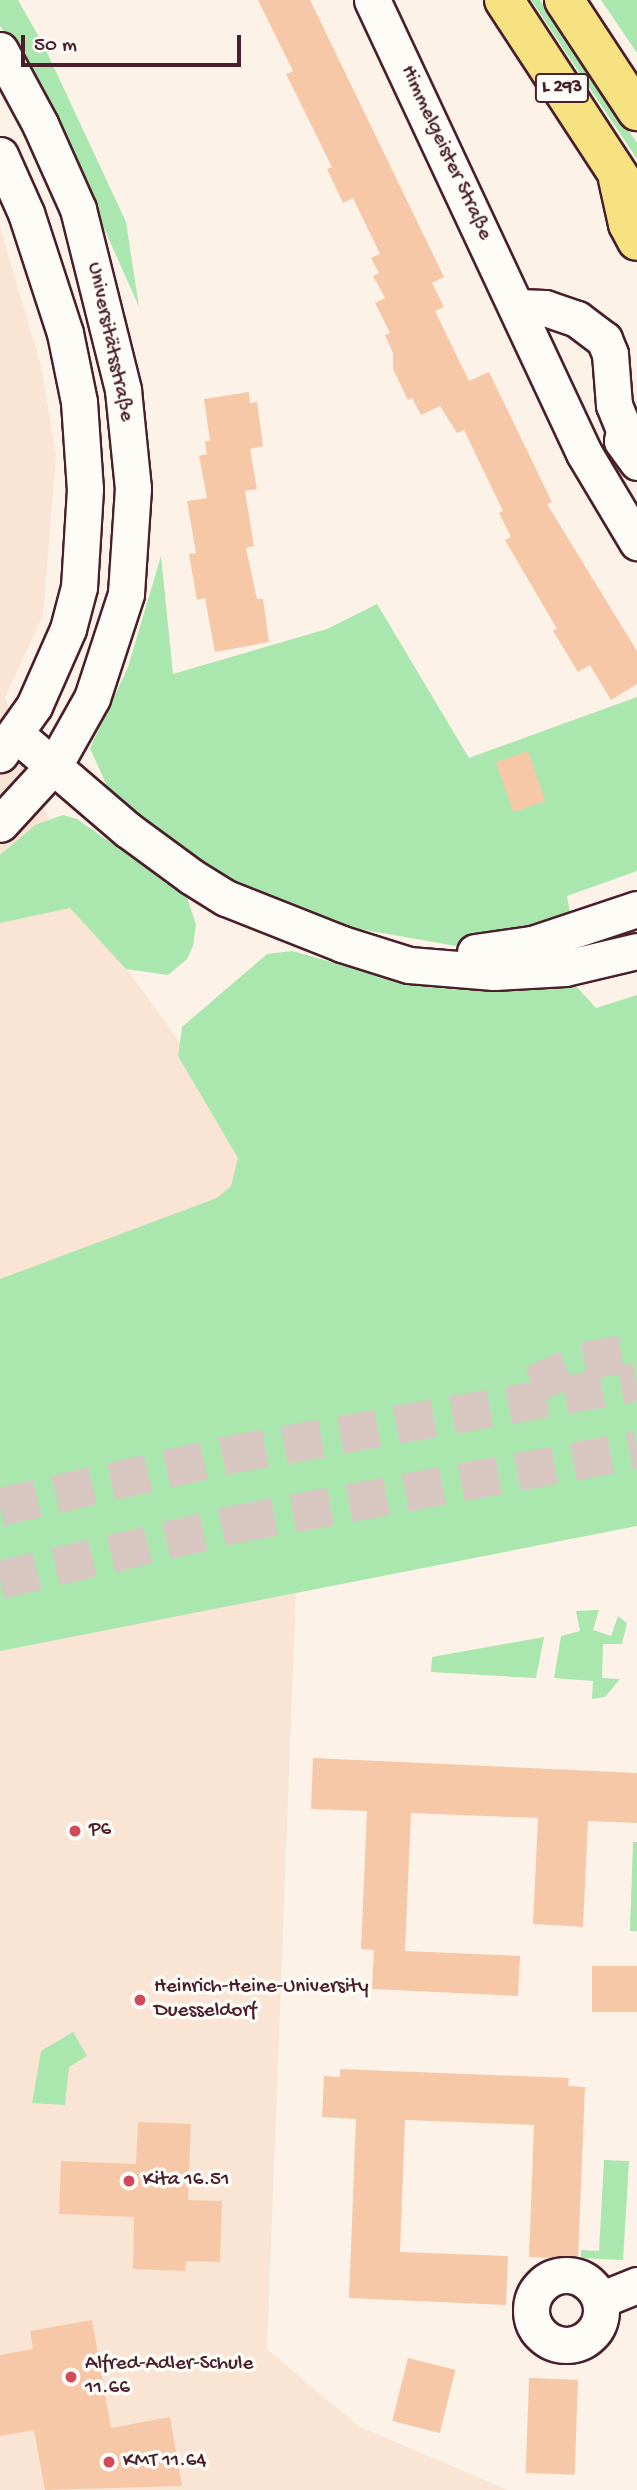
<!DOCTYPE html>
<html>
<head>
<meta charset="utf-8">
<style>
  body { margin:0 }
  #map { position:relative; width:637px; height:2490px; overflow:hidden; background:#fcf2e7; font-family:"Gochi Hand",sans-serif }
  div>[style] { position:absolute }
  .built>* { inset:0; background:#fae5d4 }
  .green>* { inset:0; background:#a9e7ae }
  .building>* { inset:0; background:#f7c8a7; transform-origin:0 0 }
  .highway-tunnel>* { height:38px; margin-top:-19px; transform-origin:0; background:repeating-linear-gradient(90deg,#d8c8c1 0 38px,transparent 0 57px) }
  .roads { filter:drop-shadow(2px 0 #4a1f2b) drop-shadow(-2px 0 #4a1f2b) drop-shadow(0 2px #4a1f2b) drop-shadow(0 -2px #4a1f2b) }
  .minor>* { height:35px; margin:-17.5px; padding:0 17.5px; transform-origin:17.5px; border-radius:17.5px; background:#fdfcf7 }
  .minor>.ring { margin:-17.5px; padding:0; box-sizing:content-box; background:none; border:35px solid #fdfcf7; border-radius:50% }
  .highway>* { height:38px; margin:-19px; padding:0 19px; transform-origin:19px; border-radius:19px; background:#f7e281 }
  .dots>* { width:19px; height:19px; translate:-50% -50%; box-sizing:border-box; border:4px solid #fdfcf7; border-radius:50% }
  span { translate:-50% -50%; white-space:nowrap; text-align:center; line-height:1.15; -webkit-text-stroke:7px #fdfcf7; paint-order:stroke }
  .shield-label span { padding:2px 5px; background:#fdfcf7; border:2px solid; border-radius:5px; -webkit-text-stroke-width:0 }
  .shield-label { font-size:19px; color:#4a1f2b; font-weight:700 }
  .street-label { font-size:21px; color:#4a1f2b }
  .poi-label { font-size:21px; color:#4a1f2b }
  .left { translate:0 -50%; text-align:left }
  .scale { position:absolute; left:21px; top:35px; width:220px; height:32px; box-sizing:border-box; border:4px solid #4a1f2b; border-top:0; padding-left:9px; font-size:21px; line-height:24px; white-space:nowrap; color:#4a1f2b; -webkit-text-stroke:5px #fdfcf7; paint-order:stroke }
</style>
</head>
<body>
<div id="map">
  <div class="built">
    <i style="clip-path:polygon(0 228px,41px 365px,56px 456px,43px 615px,5px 698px,79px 902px,283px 1187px,0 1292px)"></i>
    <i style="clip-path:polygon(296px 1590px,267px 2349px,358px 2426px,508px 2490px,0 2490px,0 1651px)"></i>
  </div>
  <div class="green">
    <i style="clip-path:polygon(0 0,18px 0,44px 46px,126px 222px,139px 307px,76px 165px,20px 52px,0 26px)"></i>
    <i style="clip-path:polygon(531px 0,540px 0,637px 143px,637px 159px)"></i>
    <i style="clip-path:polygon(601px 0,637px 0,637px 53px)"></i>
    <i style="clip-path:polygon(161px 556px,173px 674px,327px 629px,377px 604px,469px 758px,637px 697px,637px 871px,567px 896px,571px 918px,462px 947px,342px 926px,234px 880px,186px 850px,110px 793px,90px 748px,128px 667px)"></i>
    <i style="clip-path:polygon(63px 815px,77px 819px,186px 895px,196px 924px,193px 946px,187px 959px,168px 975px,126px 969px,70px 908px,0 923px,0 855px,35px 825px)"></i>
    <i style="clip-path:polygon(292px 951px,400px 981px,493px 989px,575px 985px,596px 1008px,637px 995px,637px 1526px,0 1651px,0 1279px,217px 1198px,231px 1186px,238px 1158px,178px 1056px,182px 1027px,267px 954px)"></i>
    <i style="clip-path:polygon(599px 1610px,593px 1630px,611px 1636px,618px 1616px,627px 1623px,622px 1644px,603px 1644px,602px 1678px,620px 1679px,605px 1697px,592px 1699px,593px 1681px,554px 1678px,561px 1636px,580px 1631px,576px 1611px)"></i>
    <i style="clip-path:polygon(544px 1637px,536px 1678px,431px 1672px,432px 1657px)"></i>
    <i style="clip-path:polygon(633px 1842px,637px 1842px,637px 1931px,630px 1931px)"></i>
    <i style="clip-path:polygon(73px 2032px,87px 2056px,69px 2067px,65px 2105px,32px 2103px,41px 2051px)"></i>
    <i style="clip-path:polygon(604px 2160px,629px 2161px,623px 2260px,581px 2258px,581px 2250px,599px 2251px)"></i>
  </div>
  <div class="building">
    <i style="clip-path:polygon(258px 0,310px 0,444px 277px,432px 283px,444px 307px,435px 311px,469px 381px,489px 372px,552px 502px,547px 504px,637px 651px,637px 684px,611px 700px,590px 665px,578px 672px,553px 631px,557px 629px,505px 540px,511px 537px,499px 513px,503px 511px,464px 430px,457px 433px,440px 406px,421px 415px,412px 398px,408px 400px,393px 369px,393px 353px,385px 335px,390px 333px,375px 303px,385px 298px,373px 276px,379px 273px,371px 258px,380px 254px,353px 198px,343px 203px,327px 169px,332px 167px,286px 74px,293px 71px)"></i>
    <i style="clip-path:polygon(249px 392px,250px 403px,257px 402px,263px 446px,250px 449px,257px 489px,245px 491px,254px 546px,246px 548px,257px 599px,263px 599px,269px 642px,215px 652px,205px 598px,197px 600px,189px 554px,196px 553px,187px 501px,207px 498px,199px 456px,207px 454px,205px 441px,210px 441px,204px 399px)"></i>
    <i style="left:528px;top:751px;width:53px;height:34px;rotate:71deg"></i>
    <i style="clip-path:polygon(313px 1758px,637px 1773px,637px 1823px,588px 1821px,583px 1927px,569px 1926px,533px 1924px,538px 1818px,411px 1813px,405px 1951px,520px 1956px,518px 1996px,372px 1989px,374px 1950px,361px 1949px,367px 1811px,311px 1809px)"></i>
    <i style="left:637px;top:1966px;width:46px;height:45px;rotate:90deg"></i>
    <i style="clip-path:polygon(340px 2069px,569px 2078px,568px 2086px,585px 2087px,578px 2259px,529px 2257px,534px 2125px,405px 2120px,400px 2252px,508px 2256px,506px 2305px,349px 2298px,356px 2119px,322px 2117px,324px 2076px,340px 2077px)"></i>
    <i style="clip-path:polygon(138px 2122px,191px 2124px,188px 2200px,222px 2201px,220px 2262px,186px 2261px,185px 2271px,133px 2269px,134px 2217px,59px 2214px,61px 2161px,136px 2164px)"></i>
    <i style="clip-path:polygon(92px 2320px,111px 2428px,170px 2417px,182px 2486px,45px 2490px,34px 2430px,0 2436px,0 2355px,33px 2349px,30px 2331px)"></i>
    <i style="left:408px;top:2358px;width:49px;height:65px;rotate:14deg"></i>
    <i style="left:529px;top:2378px;width:49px;height:95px;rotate:2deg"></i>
  </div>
  <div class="highway-tunnel">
    <i style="left:533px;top:1385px;width:56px;rotate:-25.2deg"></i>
    <i style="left:584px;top:1361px;width:54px;rotate:-9.6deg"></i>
    <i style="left:0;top:1507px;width:234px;rotate:-12.8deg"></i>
    <i style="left:228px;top:1455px;width:415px;rotate:-10.1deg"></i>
    <i style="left:0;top:1580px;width:244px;rotate:-13.3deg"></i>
    <i style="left:237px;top:1524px;width:407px;rotate:-10.5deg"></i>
  </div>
  <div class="roads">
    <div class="minor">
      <i style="left:372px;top:0;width:500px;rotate:64.92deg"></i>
      <i style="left:584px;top:453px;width:104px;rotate:59.2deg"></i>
      <i style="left:0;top:50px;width:84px;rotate:61.6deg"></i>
      <i style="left:40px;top:124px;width:93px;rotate:65.9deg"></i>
      <i style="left:78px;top:209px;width:187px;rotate:76deg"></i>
      <i style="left:123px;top:390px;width:99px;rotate:84.2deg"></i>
      <i style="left:133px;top:488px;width:106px;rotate:93.8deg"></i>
      <i style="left:126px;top:594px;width:109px;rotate:108.1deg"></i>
      <i style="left:92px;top:698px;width:76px;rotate:119.3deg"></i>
      <i style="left:55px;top:764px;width:81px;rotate:132.5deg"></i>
      <i style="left:0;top:155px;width:64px;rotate:65.9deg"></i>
      <i style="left:26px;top:213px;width:126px;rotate:72deg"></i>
      <i style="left:65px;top:333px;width:70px;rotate:78.5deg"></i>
      <i style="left:79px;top:402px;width:87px;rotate:86.1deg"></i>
      <i style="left:85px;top:489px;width:98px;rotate:93.5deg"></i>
      <i style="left:79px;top:587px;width:43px;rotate:104.7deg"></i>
      <i style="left:68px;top:629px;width:84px;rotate:113.8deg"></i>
      <i style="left:34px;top:706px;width:59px;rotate:125.3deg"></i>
      <i style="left:517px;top:307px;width:28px;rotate:2deg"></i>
      <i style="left:545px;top:308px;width:34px;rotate:19deg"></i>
      <i style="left:577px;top:319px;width:34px;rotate:37deg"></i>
      <i style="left:604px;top:339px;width:16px;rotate:68deg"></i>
      <i style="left:610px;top:354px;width:51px;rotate:85.5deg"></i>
      <i style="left:614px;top:405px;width:27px;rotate:68deg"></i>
      <i style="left:624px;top:430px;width:11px;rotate:100deg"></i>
      <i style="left:622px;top:441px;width:26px;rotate:54deg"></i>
      <i style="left:17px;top:735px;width:146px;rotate:40.6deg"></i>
      <i style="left:128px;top:830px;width:79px;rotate:36.3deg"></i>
      <i style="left:192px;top:877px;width:40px;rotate:32deg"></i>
      <i style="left:226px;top:898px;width:125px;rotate:21.6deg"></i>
      <i style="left:342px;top:944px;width:70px;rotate:17.4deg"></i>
      <i style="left:409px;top:965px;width:85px;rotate:4.7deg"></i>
      <i style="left:494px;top:972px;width:71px;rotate:-3.2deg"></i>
      <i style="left:565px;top:968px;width:74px;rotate:-13.3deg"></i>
      <i style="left:475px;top:952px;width:58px;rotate:-8deg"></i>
      <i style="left:532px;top:944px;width:111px;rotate:-18.4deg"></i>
      <i class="ring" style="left:531px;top:2275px;width:35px;height:35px"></i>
      <i style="left:600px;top:2300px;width:40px;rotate:-22deg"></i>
    </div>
    <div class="highway">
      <i style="left:504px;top:0;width:243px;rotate:56.8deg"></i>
      <i style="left:564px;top:0;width:133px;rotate:56.7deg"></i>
      <i style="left:618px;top:179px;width:46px;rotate:77.5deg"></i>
      <i style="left:628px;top:224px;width:19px;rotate:62deg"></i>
    </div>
  </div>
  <div class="dots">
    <i style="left:75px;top:1831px;background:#d1495b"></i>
    <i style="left:140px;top:2000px;background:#d1495b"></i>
    <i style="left:129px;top:2181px;background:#d1495b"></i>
    <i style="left:71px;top:2377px;background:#d1495b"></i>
    <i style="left:109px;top:2462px;background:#d1495b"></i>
  </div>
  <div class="shield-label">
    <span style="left:562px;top:88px">L 293</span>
  </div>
  <div class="street-label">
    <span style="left:445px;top:153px;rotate:65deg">Himmelgeister Straße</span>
    <span style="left:109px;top:342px;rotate:78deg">Universitätsstraße</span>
  </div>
  <div class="poi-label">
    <span class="left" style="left:89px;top:1831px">P6</span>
    <span class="left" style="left:154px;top:2000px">Heinrich-Heine-University<br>Duesseldorf</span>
    <span class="left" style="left:143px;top:2181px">Kita 16.51</span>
    <span class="left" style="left:85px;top:2377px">Alfred-Adler-Schule<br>11.66</span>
    <span class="left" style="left:123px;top:2462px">KMT 11.64</span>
  </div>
  <div class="scale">50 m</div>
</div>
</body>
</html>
